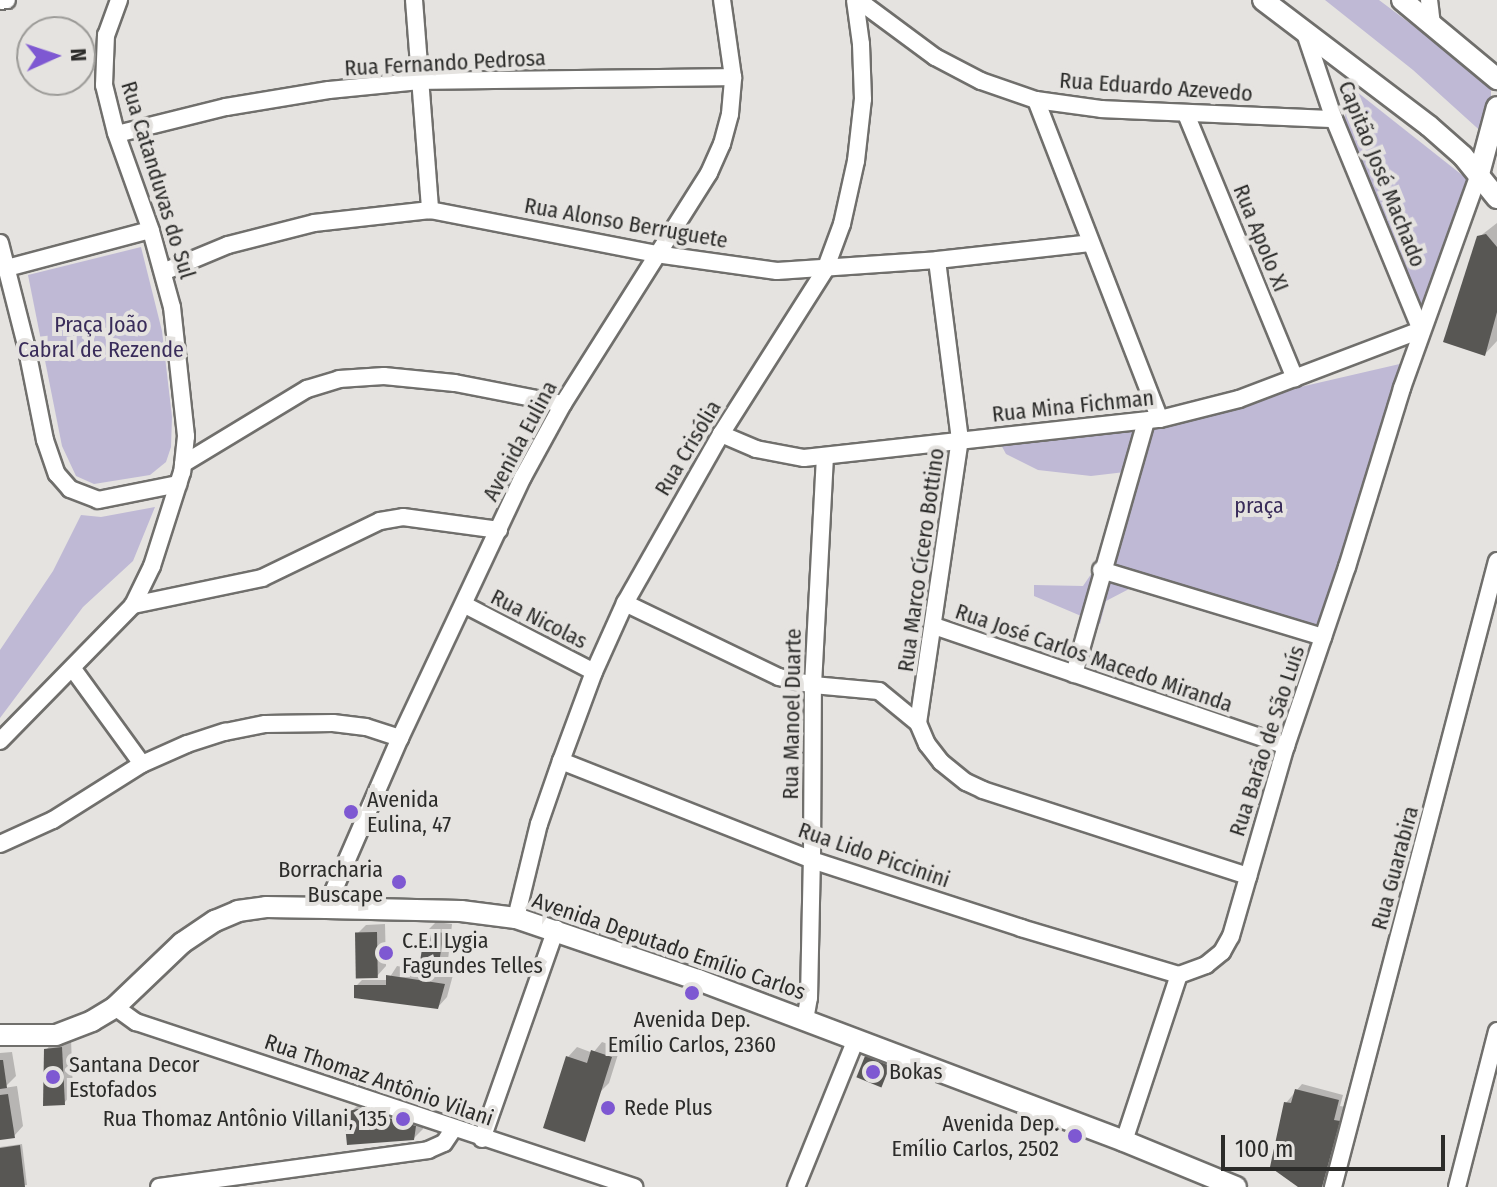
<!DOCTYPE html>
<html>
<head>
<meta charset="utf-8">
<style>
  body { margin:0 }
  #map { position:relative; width:1497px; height:1187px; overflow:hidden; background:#e5e3e0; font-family:"Fira Sans Condensed",sans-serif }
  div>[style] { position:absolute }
  .green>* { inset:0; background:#bfb9d5 }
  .shadow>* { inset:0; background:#0003 }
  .building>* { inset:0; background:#585754; transform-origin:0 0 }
  .roads { filter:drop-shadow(2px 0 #706f6c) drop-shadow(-2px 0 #706f6c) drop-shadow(0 2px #706f6c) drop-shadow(0 -2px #706f6c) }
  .minor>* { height:16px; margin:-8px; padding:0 8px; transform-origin:8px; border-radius:8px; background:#fff }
  .major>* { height:20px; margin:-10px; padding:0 10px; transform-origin:10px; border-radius:10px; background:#fff }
  .dots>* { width:22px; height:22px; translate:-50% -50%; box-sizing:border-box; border:4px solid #e5e3e0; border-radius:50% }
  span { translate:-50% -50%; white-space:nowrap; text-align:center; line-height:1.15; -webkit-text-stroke:8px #e5e3e0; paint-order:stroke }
  .street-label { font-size:22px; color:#2c2c2a }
  .park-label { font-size:22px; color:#392c5a }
  .poi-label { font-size:22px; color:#2c2c2a }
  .left { translate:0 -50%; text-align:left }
  .right { translate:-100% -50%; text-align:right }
  .north { position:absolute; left:16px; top:16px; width:80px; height:80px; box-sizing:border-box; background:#e5e3e0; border:2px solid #9b9a97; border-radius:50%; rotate:87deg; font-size:22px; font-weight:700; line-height:32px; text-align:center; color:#2c2c2a }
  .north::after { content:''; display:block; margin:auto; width:28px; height:36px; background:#7e58d2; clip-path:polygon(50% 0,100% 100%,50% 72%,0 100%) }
  .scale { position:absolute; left:1221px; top:1135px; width:224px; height:36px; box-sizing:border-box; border:4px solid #2c2c2a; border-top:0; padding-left:10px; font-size:24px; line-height:28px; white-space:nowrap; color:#2c2c2a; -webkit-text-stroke:6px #e5e3e0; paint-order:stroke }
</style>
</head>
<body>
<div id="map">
  <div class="green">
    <i style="clip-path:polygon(1325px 0,1379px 0,1475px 72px,1491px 88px,1491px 122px,1486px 136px,1413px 70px)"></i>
    <i style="clip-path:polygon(1347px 84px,1481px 190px,1425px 332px,1345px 119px)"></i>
    <i style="clip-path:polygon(141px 247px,162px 331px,172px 417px,171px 447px,166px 462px,150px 475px,94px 484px,76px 476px,62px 446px,28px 275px)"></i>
    <i style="clip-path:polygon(1404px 363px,1331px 630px,1129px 589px,1106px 601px,1100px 624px,1034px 596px,1034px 585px,1083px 586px,1100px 561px,1125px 472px,1091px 476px,1038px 470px,1006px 454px,999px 441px,1141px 424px)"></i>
    <i style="clip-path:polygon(155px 507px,133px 561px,83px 607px,0 718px,0 650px,53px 571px,81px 515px,101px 517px)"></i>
  </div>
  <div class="shadow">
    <i style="clip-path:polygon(1497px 223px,1497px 341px,1485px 354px,1479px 237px)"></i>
    <i style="clip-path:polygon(436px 922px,452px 924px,448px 960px,439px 969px,427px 967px,426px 971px,453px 975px,447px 997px,438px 1007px,356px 986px,362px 980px,388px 980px,397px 966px,422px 970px,427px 931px)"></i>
    <i style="clip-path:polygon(385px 924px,386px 966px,377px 976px,357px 934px,366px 925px)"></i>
    <i style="clip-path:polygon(71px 1039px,73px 1093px,64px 1103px,46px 1050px,55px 1040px)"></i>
    <i style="clip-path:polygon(602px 1042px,620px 1048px,609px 1083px,599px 1093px,584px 1140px,568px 1057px,577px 1047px,593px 1053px)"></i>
    <i style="clip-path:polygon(872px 1051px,894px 1060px,881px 1085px,866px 1057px)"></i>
    <i style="clip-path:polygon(12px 1052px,16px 1076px,4px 1088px,17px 1086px,23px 1126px,14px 1136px,0 1138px,0 1053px)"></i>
    <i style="clip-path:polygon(1302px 1084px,1343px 1095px,1340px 1106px,1351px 1108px,1326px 1187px,1302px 1187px,1286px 1103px)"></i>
    <i style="clip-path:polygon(361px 1102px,425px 1117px,423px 1129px,414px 1138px,351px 1112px)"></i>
    <i style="clip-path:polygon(22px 1144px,27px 1185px,0 1187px,0 1147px)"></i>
  </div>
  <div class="building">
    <i style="clip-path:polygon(1486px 234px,1497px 247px,1497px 312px,1485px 356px,1443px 342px,1477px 236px)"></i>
    <i style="left:425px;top:930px;width:19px;height:39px;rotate:9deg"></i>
    <i style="left:377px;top:932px;width:46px;height:22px;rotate:89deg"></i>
    <i style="clip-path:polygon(386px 975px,445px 984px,438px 1009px,354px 998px,354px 985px,386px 985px)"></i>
    <i style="clip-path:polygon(62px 1047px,65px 1105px,43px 1106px,44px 1049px)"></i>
    <i style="clip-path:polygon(591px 1050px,612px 1057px,585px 1142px,543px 1128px,566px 1056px,587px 1063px)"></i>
    <i style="left:865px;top:1056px;width:27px;height:23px;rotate:22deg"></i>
    <i style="clip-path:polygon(0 1060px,3px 1060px,7px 1088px,0 1089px)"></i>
    <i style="clip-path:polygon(1295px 1089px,1339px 1100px,1334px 1120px,1340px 1121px,1322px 1187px,1298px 1187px,1270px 1167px,1284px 1102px,1291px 1103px)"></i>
    <i style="clip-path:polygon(8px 1094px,15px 1138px,0 1140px,0 1095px)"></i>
    <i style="clip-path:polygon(357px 1109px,416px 1126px,414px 1140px,347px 1145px,345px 1125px,349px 1111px)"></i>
    <i style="clip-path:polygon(20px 1145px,25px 1187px,0 1187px,0 1148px)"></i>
  </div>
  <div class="roads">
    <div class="minor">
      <i style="left:119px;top:0;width:37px;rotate:110deg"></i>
      <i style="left:106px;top:35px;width:50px;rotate:92.3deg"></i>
      <i style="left:104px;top:85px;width:49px;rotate:76deg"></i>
      <i style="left:116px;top:133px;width:104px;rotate:70.3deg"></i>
      <i style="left:151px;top:231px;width:79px;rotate:74.6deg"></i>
      <i style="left:172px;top:307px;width:130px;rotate:83.8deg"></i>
      <i style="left:186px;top:436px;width:36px;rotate:96deg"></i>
      <i style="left:182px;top:472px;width:99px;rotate:107.7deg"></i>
      <i style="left:152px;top:566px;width:43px;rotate:116deg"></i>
      <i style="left:414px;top:0;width:211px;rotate:85.6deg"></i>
      <i style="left:858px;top:0;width:96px;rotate:36.5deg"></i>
      <i style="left:935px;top:57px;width:52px;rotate:27.6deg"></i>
      <i style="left:981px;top:81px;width:58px;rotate:19.1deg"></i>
      <i style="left:1036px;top:100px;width:67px;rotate:7.8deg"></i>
      <i style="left:1102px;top:109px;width:232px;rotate:2.5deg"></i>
      <i style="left:1429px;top:0;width:25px;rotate:83deg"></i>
      <i style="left:0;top:1px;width:7px;rotate:-8deg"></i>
      <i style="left:1305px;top:33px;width:91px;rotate:71.4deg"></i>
      <i style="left:1334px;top:119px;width:228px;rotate:67.6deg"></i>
      <i style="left:1036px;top:100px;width:342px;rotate:68.8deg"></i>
      <i style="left:1186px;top:114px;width:286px;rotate:67.6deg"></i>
      <i style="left:117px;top:134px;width:112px;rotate:-13.9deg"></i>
      <i style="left:226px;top:107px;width:104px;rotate:-9.4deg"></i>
      <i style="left:329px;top:90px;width:91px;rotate:-5.6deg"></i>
      <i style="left:420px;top:81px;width:313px;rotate:-0.7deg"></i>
      <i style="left:0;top:243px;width:105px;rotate:75.7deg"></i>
      <i style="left:26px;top:345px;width:97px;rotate:78.7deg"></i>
      <i style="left:45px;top:440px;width:36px;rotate:71deg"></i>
      <i style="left:57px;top:474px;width:20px;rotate:49deg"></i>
      <i style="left:70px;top:489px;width:30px;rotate:21deg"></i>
      <i style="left:98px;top:500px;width:82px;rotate:-11.3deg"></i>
      <i style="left:7px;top:268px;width:148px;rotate:-14.9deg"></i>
      <i style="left:163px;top:272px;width:70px;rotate:-22.6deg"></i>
      <i style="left:228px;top:245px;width:89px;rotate:-14.3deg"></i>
      <i style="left:314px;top:223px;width:117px;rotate:-6.4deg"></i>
      <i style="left:430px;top:210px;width:230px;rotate:11deg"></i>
      <i style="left:656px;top:254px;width:122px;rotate:8deg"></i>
      <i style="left:777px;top:271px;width:160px;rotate:-3.9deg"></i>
      <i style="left:937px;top:260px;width:154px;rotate:-6.3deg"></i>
      <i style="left:721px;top:434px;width:38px;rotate:23deg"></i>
      <i style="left:756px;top:449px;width:49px;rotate:10.6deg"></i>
      <i style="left:804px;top:458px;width:358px;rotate:-6.3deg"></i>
      <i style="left:1160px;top:419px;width:81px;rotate:-14.2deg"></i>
      <i style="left:1239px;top:399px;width:195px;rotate:-20.8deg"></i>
      <i style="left:183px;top:464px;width:145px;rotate:-31.2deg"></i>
      <i style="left:307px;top:389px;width:34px;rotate:-17deg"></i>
      <i style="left:339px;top:379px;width:45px;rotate:-3.8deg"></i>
      <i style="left:384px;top:376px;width:71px;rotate:5.6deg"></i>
      <i style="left:455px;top:383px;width:110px;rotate:11deg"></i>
      <i style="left:1101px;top:570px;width:232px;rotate:16.8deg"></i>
      <i style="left:625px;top:603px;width:171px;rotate:25.7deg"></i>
      <i style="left:779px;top:677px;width:35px;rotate:13deg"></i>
      <i style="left:813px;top:685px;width:66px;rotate:5.2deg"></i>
      <i style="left:879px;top:691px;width:50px;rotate:39.4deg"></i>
      <i style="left:918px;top:723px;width:23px;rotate:67deg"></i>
      <i style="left:927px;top:744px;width:23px;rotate:52deg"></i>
      <i style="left:941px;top:762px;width:32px;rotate:39deg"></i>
      <i style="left:966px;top:782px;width:19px;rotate:25deg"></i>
      <i style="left:983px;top:790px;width:279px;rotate:18deg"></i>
      <i style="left:465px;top:605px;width:145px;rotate:27.4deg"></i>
      <i style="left:934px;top:626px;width:372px;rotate:18.8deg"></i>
      <i style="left:73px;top:669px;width:117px;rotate:54deg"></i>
      <i style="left:1074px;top:674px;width:263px;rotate:-74.1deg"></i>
      <i style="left:918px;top:723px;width:286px;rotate:-81.6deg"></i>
      <i style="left:960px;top:440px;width:181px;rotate:-97.3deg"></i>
      <i style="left:0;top:741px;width:190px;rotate:-45.6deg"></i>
      <i style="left:133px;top:605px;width:132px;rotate:-11.8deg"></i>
      <i style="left:262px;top:578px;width:131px;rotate:-25.8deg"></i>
      <i style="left:380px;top:521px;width:23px;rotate:-10deg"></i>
      <i style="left:403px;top:517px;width:97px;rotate:7.7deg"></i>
      <i style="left:561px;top:761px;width:270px;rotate:21.5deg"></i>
      <i style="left:812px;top:860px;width:220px;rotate:18deg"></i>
      <i style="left:1021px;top:928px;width:165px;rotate:16.6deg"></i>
      <i style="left:0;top:844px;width:58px;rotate:-24.4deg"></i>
      <i style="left:53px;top:820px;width:105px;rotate:-32.2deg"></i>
      <i style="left:142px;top:764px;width:49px;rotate:-24deg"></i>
      <i style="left:187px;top:744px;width:40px;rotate:-18deg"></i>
      <i style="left:225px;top:732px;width:41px;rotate:-11.3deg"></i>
      <i style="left:265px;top:724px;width:68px;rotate:-0.8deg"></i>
      <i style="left:333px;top:723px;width:33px;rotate:7deg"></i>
      <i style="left:366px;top:727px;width:36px;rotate:18deg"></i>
      <i style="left:326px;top:908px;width:185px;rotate:-66.5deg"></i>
      <i style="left:400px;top:738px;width:289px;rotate:-64.8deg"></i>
      <i style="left:523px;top:477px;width:83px;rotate:-61.3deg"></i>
      <i style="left:563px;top:404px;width:273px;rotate:-57.7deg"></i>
      <i style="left:709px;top:173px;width:32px;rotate:-66deg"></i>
      <i style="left:722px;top:144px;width:31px;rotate:-75deg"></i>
      <i style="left:730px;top:114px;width:37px;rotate:-85deg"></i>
      <i style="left:733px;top:77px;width:78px;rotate:-98.1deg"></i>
      <i style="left:516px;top:918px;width:97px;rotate:-76.3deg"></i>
      <i style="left:539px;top:824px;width:67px;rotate:-70.8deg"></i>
      <i style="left:561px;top:761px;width:95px;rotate:-69.7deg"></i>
      <i style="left:594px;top:672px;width:76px;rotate:-65.8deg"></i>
      <i style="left:625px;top:603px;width:194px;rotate:-60.4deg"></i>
      <i style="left:721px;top:434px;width:194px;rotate:-57.6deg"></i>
      <i style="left:825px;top:270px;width:49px;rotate:-69.7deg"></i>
      <i style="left:842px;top:224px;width:65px;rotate:-77.5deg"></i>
      <i style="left:856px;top:161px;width:62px;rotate:-83.6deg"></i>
      <i style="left:863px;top:99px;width:55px;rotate:-92.1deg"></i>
      <i style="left:861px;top:44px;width:44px;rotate:-97.8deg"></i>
      <i style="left:115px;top:1007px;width:26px;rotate:36deg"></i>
      <i style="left:136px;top:1022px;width:525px;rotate:18.33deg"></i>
      <i style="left:805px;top:1020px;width:22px;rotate:-80deg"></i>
      <i style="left:809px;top:998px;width:138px;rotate:-88.8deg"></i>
      <i style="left:812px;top:860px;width:175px;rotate:-89.7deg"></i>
      <i style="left:813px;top:685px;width:228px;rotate:-87deg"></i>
      <i style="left:482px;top:1139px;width:223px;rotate:-70.6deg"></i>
      <i style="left:1124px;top:1141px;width:175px;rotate:-71.7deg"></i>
      <i style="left:1179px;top:975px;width:29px;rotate:-20deg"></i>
      <i style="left:1206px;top:965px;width:21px;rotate:-39deg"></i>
      <i style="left:1222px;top:952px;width:18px;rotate:-61deg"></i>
      <i style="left:1231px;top:936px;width:198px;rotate:-73.9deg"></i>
      <i style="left:1286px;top:746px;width:189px;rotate:-71.2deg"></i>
      <i style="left:1347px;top:567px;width:187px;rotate:-72.9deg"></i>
      <i style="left:1402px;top:388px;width:227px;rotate:-70.2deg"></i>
      <i style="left:159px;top:1187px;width:272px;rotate:-7.8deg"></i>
      <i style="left:428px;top:1150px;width:17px;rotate:-24deg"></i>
      <i style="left:444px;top:1143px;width:18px;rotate:-56deg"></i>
      <i style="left:796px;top:1187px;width:160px;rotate:-67.9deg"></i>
      <i style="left:1333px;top:1187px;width:647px;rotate:-75.32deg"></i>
      <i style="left:1457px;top:1187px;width:161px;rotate:-75.6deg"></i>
    </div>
    <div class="major">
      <i style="left:1263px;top:0;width:208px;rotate:37.2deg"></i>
      <i style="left:1429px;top:126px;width:45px;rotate:41.4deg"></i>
      <i style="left:1463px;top:156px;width:54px;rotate:51deg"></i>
      <i style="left:1402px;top:0;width:124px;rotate:39.7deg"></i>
      <i style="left:1479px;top:174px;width:69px;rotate:-75deg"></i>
      <i style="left:0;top:1035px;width:56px"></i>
      <i style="left:56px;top:1035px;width:39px;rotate:-21deg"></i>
      <i style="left:92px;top:1021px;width:27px;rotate:-31deg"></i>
      <i style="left:115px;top:1007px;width:93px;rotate:-43.7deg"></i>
      <i style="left:182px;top:943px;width:40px;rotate:-34deg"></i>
      <i style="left:215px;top:921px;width:25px;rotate:-23deg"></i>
      <i style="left:238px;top:911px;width:28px;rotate:-8deg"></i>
      <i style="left:266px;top:907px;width:60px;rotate:1deg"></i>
      <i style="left:326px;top:908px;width:135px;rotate:1.3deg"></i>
      <i style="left:461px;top:911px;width:55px;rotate:7.3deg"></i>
      <i style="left:516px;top:918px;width:192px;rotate:18.8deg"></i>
      <i style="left:698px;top:980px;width:455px;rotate:20.7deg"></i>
      <i style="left:1124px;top:1141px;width:121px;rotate:22.3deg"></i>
    </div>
  </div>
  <div class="dots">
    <i style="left:351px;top:812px;background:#7e58d2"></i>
    <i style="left:399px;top:882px;background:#7e58d2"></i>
    <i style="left:386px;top:953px;background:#7e58d2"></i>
    <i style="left:692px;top:993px;background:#7e58d2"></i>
    <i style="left:873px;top:1072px;background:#7e58d2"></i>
    <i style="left:53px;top:1077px;background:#7e58d2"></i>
    <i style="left:608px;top:1108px;background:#7e58d2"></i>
    <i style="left:403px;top:1119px;background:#7e58d2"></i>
    <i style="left:1075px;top:1136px;background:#7e58d2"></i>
  </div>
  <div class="street-label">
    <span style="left:445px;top:63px;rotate:-3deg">Rua Fernando Pedrosa</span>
    <span style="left:1156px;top:87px;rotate:4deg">Rua Eduardo Azevedo</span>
    <span style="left:1382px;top:174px;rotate:68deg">Capitão José Machado</span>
    <span style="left:158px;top:180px;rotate:73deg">Rua Catanduvas do Sul</span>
    <span style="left:626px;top:223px;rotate:10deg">Rua Alonso Berruguete</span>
    <span style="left:1261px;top:238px;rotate:68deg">Rua Apolo XI</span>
    <span style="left:1073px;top:406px;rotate:-6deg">Rua Mina Fichman</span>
    <span style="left:520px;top:441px;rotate:-62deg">Avenida Eulina</span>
    <span style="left:688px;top:448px;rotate:-59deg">Rua Crisólia</span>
    <span style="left:921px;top:560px;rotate:-82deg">Rua Marco Cícero Bottino</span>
    <span style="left:539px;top:619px;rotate:27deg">Rua Nicolas</span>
    <span style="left:1094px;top:658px;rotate:19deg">Rua José Carlos Macedo Miranda</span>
    <span style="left:792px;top:714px;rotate:-89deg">Rua Manoel Duarte</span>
    <span style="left:1267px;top:741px;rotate:-72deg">Rua Barão de São Luís</span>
    <span style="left:874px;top:855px;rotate:19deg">Rua Lido Piccinini</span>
    <span style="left:1395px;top:868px;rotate:-75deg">Rua Guarabira</span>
    <span style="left:669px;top:946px;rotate:19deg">Avenida Deputado Emílio Carlos</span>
    <span style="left:379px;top:1080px;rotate:19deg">Rua Thomaz Antônio Vilani</span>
  </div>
  <div class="park-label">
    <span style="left:101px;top:337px">Praça João<br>Cabral de Rezende</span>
    <span style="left:1259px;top:506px">praça</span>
  </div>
  <div class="poi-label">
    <span class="left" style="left:367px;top:812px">Avenida<br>Eulina, 47</span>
    <span class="right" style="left:383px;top:882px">Borracharia<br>Buscape</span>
    <span class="left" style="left:402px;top:953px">C.E.I Lygia<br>Fagundes Telles</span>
    <span style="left:692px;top:1032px">Avenida Dep.<br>Emílio Carlos, 2360</span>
    <span class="left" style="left:69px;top:1077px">Santana Decor<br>Estofados</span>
    <span class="left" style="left:889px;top:1072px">Bokas</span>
    <span class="left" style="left:624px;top:1108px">Rede Plus</span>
    <span class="right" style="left:387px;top:1119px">Rua Thomaz Antônio Villani, 135</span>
    <span class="right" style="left:1059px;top:1136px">Avenida Dep.<br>Emílio Carlos, 2502</span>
  </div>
  <div class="north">N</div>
  <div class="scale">100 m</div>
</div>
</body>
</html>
